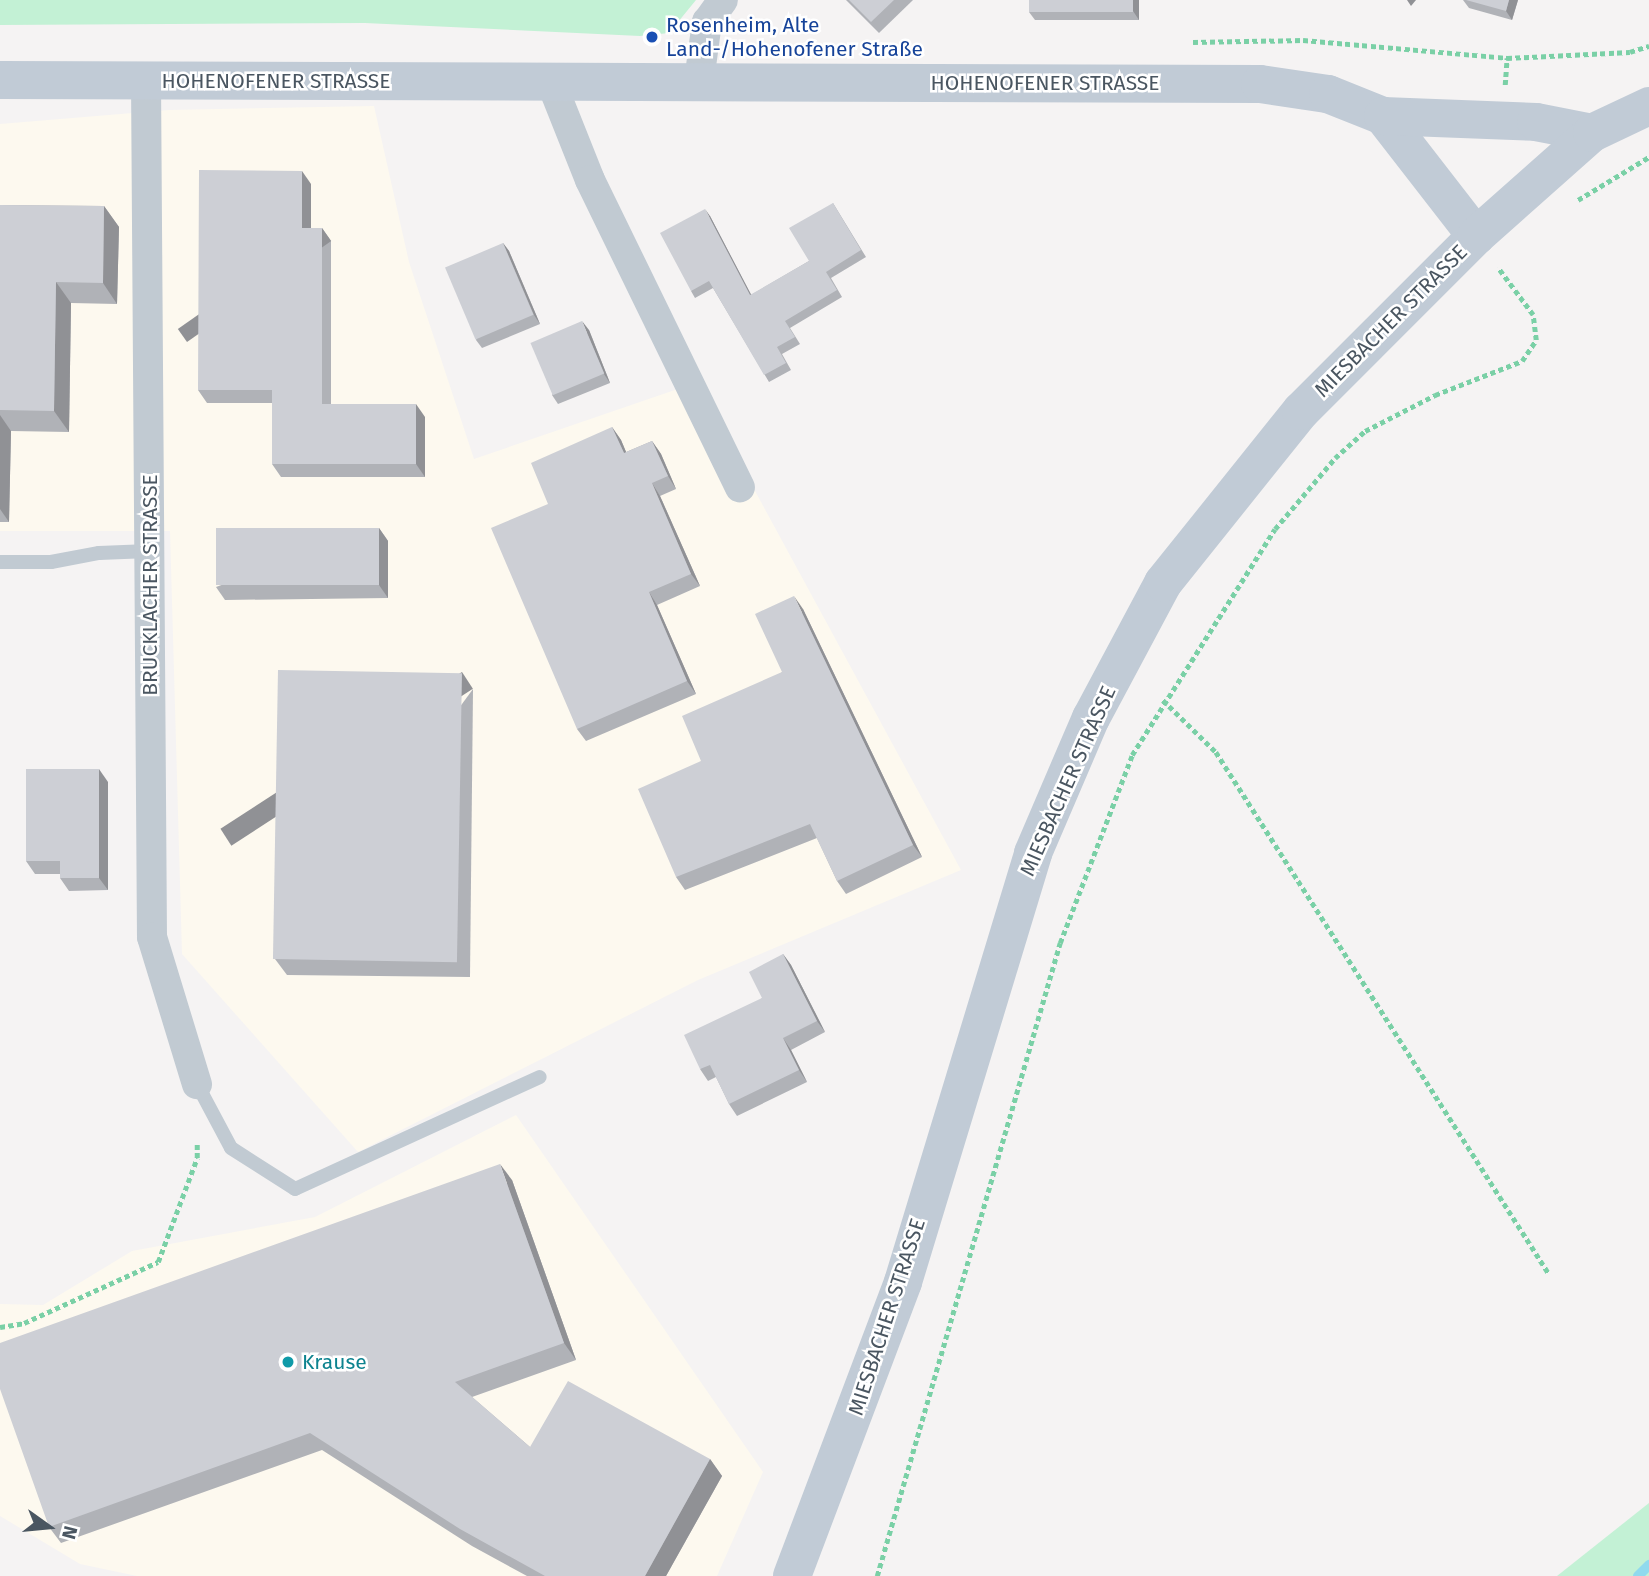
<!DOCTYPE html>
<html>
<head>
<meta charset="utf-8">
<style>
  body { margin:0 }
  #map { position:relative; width:1649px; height:1576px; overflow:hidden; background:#f5f3f3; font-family:"Fira Sans",sans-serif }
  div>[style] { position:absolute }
  .commercial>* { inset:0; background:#fdf9ef }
  .green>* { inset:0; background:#c3f1d5 }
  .stream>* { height:10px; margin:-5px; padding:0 5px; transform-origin:5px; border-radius:5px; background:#90daee }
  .path>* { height:4.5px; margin-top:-2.25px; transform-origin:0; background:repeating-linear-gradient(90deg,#7ad0a6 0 5px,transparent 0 8.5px) }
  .lane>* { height:14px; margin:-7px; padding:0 7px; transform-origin:7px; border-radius:7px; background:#c1cad2 }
  .street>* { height:30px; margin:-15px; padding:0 15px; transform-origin:15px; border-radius:15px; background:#c1cad2 }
  .secondary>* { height:38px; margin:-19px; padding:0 19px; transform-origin:19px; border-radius:19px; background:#c1cbd6 }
  .wall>* { inset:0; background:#b0b2b7 }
  .shaded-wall>* { inset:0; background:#909195; transform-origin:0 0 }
  .building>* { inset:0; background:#cdcfd5; transform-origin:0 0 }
  .dots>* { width:19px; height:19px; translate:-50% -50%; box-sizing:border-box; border:4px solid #fff; border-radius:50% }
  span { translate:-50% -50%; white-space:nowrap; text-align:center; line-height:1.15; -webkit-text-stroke:5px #fff; paint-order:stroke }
  .transit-label { font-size:21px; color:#164399 }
  .left { translate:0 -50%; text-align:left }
  .street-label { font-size:21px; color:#4a5661 }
  .culture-label { font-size:21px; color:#0d838f }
  .north { position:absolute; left:14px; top:1492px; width:70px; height:70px; -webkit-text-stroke:5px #fff; paint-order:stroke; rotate:105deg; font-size:19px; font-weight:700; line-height:28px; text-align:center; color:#4a5661 }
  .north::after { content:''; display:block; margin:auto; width:24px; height:32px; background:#4a5661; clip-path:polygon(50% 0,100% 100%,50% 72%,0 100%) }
</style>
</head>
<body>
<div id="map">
  <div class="commercial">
    <i style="clip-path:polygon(374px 106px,409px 262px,474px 459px,704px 380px,736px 456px,961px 870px,698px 980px,358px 1152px,182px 954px,170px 531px,0 531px,0 124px,169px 110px)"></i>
    <i style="clip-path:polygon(516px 1115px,763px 1472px,717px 1576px,137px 1576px,80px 1564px,0 1516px,0 1304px,43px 1305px,132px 1251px,315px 1217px)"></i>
  </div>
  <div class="green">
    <i style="clip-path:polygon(0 0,696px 0,669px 33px,640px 36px,365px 23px,0 25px)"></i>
    <i style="clip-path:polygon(1649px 1503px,1649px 1576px,1557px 1576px)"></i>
  </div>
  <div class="stream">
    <i style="left:1638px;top:1576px;width:16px;rotate:-45deg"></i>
  </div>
  <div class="path">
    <i style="left:1193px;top:42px;width:110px;rotate:-1deg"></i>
    <i style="left:1303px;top:40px;width:205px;rotate:5deg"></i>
    <i style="left:1507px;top:58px;width:123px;rotate:-2.8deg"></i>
    <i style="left:1630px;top:52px;width:20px;rotate:-18deg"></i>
    <i style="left:1505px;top:85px;width:27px;rotate:-86deg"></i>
    <i style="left:1578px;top:200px;width:83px;rotate:-31.2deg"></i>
    <i style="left:1163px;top:700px;width:74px;rotate:44.5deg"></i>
    <i style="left:1216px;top:752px;width:619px;rotate:57.46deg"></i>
    <i style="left:0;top:1327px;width:24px;rotate:-9deg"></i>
    <i style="left:24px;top:1323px;width:147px;rotate:-24.5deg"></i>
    <i style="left:158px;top:1262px;width:111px;rotate:-69.4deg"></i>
    <i style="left:197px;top:1158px;width:14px;rotate:-90deg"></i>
    <i style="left:877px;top:1576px;width:659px;rotate:-73.88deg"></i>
    <i style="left:1060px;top:943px;width:201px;rotate:-69deg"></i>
    <i style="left:1132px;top:755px;width:267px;rotate:-57.7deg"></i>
    <i style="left:1275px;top:529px;width:93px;rotate:-49.8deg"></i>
    <i style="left:1335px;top:458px;width:40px;rotate:-42deg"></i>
    <i style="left:1365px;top:431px;width:79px;rotate:-27.2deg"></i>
    <i style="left:1435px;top:395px;width:93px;rotate:-21.3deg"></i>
    <i style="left:1522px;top:361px;width:25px;rotate:-56deg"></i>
    <i style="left:1536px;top:340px;width:25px;rotate:-97deg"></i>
    <i style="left:1533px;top:315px;width:59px;rotate:-126.7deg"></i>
  </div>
  <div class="lane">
    <i style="left:0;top:562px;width:51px"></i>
    <i style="left:51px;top:562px;width:49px;rotate:-10.6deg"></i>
    <i style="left:99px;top:553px;width:50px;rotate:-2.3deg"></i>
    <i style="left:197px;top:1084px;width:72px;rotate:62deg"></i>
    <i style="left:231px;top:1148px;width:76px;rotate:32.6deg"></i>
    <i style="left:295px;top:1189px;width:269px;rotate:-24.6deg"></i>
  </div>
  <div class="street">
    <i style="left:146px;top:80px;width:857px;rotate:89.6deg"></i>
    <i style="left:152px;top:937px;width:154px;rotate:73deg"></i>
    <i style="left:699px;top:81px;width:60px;rotate:-82.3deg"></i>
    <i style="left:707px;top:22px;width:27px;rotate:-54deg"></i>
    <i style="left:551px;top:82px;width:105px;rotate:68.3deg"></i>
    <i style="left:590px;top:180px;width:342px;rotate:64deg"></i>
  </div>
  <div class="secondary">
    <i style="left:0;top:80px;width:1260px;rotate:0.18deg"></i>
    <i style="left:1260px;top:84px;width:69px;rotate:8.4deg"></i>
    <i style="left:1328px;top:94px;width:59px;rotate:21.8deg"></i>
    <i style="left:1383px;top:116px;width:152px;rotate:52.2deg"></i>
    <i style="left:1383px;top:116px;width:153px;rotate:2.2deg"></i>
    <i style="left:1536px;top:122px;width:57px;rotate:11.1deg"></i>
    <i style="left:792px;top:1576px;width:314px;rotate:-69.3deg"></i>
    <i style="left:903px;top:1282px;width:448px;rotate:-73.1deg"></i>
    <i style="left:1033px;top:853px;width:147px;rotate:-66.8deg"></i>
    <i style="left:1091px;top:718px;width:153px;rotate:-61.9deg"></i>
    <i style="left:1163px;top:583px;width:221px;rotate:-51.3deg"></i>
    <i style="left:1301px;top:411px;width:247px;rotate:-45deg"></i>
    <i style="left:1476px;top:236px;width:155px;rotate:-41.6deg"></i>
    <i style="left:1592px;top:133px;width:63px;rotate:-25.3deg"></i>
  </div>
  <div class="wall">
    <i style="clip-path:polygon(846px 0,913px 0,879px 33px)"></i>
    <i style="clip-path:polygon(1139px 0,1139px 20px,1035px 20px,1029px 12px)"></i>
    <i style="clip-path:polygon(1463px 0,1518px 0,1512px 20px,1469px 8px)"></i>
    <i style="clip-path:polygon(311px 184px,311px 228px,322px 228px,331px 241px,331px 404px,425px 417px,425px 477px,281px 477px,272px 464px,272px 403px,207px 403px,198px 390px)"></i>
    <i style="clip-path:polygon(833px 203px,866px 257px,831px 278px,842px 297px,790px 328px,800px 344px,782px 354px,791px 370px,769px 382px,713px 288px,695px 298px,691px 291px,710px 216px,751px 295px,809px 261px)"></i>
    <i style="clip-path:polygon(0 205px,104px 206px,119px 227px,117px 304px,71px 303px,69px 432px,11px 431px,9px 522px,0 522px)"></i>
    <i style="clip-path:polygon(503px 243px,509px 251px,540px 324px,482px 348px,476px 340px)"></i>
    <i style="clip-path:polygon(589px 330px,610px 383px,558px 404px,552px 395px)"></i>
    <i style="clip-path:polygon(612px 427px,621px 440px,626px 452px,652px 441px,661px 454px,676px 489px,660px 496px,700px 586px,657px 605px,696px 694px,586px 741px,577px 729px)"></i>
    <i style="clip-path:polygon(379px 528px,388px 541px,388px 598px,225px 600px,216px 587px)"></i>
    <i style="clip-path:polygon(803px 609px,922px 857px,846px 894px,837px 881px,817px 838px,685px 890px,676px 877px,701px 761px,782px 672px)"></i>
    <i style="clip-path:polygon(473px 689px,470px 977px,287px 975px,275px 959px)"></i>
    <i style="clip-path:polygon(108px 782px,108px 890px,69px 891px,60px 878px,60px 874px,35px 874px,26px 861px)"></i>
    <i style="clip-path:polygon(783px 954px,791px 965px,825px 1032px,791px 1050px,807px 1082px,737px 1116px,729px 1104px,716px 1077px,708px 1081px,700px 1069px,762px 998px)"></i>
    <i style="clip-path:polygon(512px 1180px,576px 1360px,472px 1397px,530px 1447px,710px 1459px,722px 1476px,666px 1576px,527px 1576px,472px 1546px,322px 1450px,61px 1543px,49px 1527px)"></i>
  </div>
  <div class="shaded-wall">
    <i style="clip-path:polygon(1133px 0,1139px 0,1139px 20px,1133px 11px)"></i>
    <i style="clip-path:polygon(1407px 0,1416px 0,1411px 6px)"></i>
    <i style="clip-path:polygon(1509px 0,1518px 0,1512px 20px,1506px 11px)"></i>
    <i style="clip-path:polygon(302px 171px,311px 184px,311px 241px,302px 228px)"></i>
    <i style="clip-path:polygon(104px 206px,119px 227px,117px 304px,103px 283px)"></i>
    <i style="clip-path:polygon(705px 209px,710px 216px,755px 302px,750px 295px)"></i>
    <i style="left:322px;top:228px;width:16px;height:176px;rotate:55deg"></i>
    <i style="clip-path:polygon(503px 243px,509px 251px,540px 324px,534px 315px)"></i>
    <i style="clip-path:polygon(56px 282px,71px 303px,69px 432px,54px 411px)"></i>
    <i style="clip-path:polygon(582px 321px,589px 330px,610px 383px,604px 374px)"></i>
    <i style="clip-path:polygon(416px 404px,425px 417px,425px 477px,416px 464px)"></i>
    <i style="clip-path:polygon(0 415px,11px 431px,9px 522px,0 509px)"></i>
    <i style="clip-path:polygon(612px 427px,621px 440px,632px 466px,624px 453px)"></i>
    <i style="clip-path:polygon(652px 441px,661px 454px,676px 489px,668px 476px)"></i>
    <i style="clip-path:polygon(652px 483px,660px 496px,700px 586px,691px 574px)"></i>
    <i style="clip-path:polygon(379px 528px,388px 541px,388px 598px,379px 585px)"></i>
    <i style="clip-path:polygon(649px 592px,657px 605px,696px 694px,687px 681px)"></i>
    <i style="clip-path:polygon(794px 596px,803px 609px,922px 857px,913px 845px)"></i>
    <i style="left:462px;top:672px;width:20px;height:288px;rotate:57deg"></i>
    <i style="clip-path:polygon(99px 769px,108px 782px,108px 890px,99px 878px)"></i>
    <i style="clip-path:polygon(783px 954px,791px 965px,825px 1032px,817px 1021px)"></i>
    <i style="clip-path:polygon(783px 1038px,791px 1050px,807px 1082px,799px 1070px)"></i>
    <i style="clip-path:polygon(500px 1164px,512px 1180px,576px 1360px,564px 1343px)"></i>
    <i style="clip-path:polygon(710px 1459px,722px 1476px,666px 1576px,645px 1576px)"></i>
  </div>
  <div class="building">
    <i style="clip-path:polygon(849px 0,894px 0,871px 22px)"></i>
    <i style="left:1029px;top:0;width:104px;height:12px"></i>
    <i style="clip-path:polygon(1466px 0,1509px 0,1506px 11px)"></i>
    <i style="clip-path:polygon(199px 170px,302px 171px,302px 228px,322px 228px,322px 404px,416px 404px,416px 464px,272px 464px,272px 390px,198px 390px)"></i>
    <i style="clip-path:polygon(833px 203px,861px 250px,826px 272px,837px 290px,785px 321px,795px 337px,777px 347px,786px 363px,764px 375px,709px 281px,691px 291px,660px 233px,705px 209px,750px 295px,809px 261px,789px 228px)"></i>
    <i style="clip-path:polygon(0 205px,104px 206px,103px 283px,56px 282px,54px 411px,0 410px)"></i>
    <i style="left:503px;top:243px;width:78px;height:63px;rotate:67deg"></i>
    <i style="left:582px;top:321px;width:57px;height:56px;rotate:67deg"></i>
    <i style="clip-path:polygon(612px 427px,624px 453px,652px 441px,668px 476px,652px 483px,691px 574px,649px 592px,687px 681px,577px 729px,491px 528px,548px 504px,531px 463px)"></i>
    <i style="left:379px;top:528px;width:57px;height:163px;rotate:90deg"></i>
    <i style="clip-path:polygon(794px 596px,913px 845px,837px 881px,810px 824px,676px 877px,638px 789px,701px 761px,682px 716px,782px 672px,755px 614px)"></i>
    <i style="left:278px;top:670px;width:184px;height:289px;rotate:1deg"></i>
    <i style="clip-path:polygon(26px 769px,99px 769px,99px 878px,60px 878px,60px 861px,26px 861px)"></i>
    <i style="clip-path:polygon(783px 954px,817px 1021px,783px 1038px,799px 1070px,729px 1104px,710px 1065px,700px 1069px,684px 1035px,762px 998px,749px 972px)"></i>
    <i style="clip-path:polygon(500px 1164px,564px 1343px,455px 1382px,530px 1447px,568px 1381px,710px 1459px,645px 1576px,545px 1576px,460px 1529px,310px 1433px,49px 1527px,0 1389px,0 1343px)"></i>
  </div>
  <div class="dots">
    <i style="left:652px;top:37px;background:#1a4fb4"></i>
    <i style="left:288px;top:1362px;background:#0f9aa8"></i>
  </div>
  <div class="transit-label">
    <span class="left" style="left:666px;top:37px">Rosenheim, Alte<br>Land-/Hohenofener Straße</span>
  </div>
  <div class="street-label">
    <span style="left:276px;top:81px">HOHENOFENER STRASSE</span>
    <span style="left:1045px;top:83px">HOHENOFENER STRASSE</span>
    <span style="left:1391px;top:321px;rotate:-45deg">MIESBACHER STRASSE</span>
    <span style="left:150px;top:585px;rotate:-90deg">BRUCKLACHER STRASSE</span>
    <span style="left:1068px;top:781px;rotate:-66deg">MIESBACHER STRASSE</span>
    <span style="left:887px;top:1317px;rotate:-72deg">MIESBACHER STRASSE</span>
  </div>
  <div class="culture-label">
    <span class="left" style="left:302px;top:1362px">Krause</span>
  </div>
  <div class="north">N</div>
</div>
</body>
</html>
